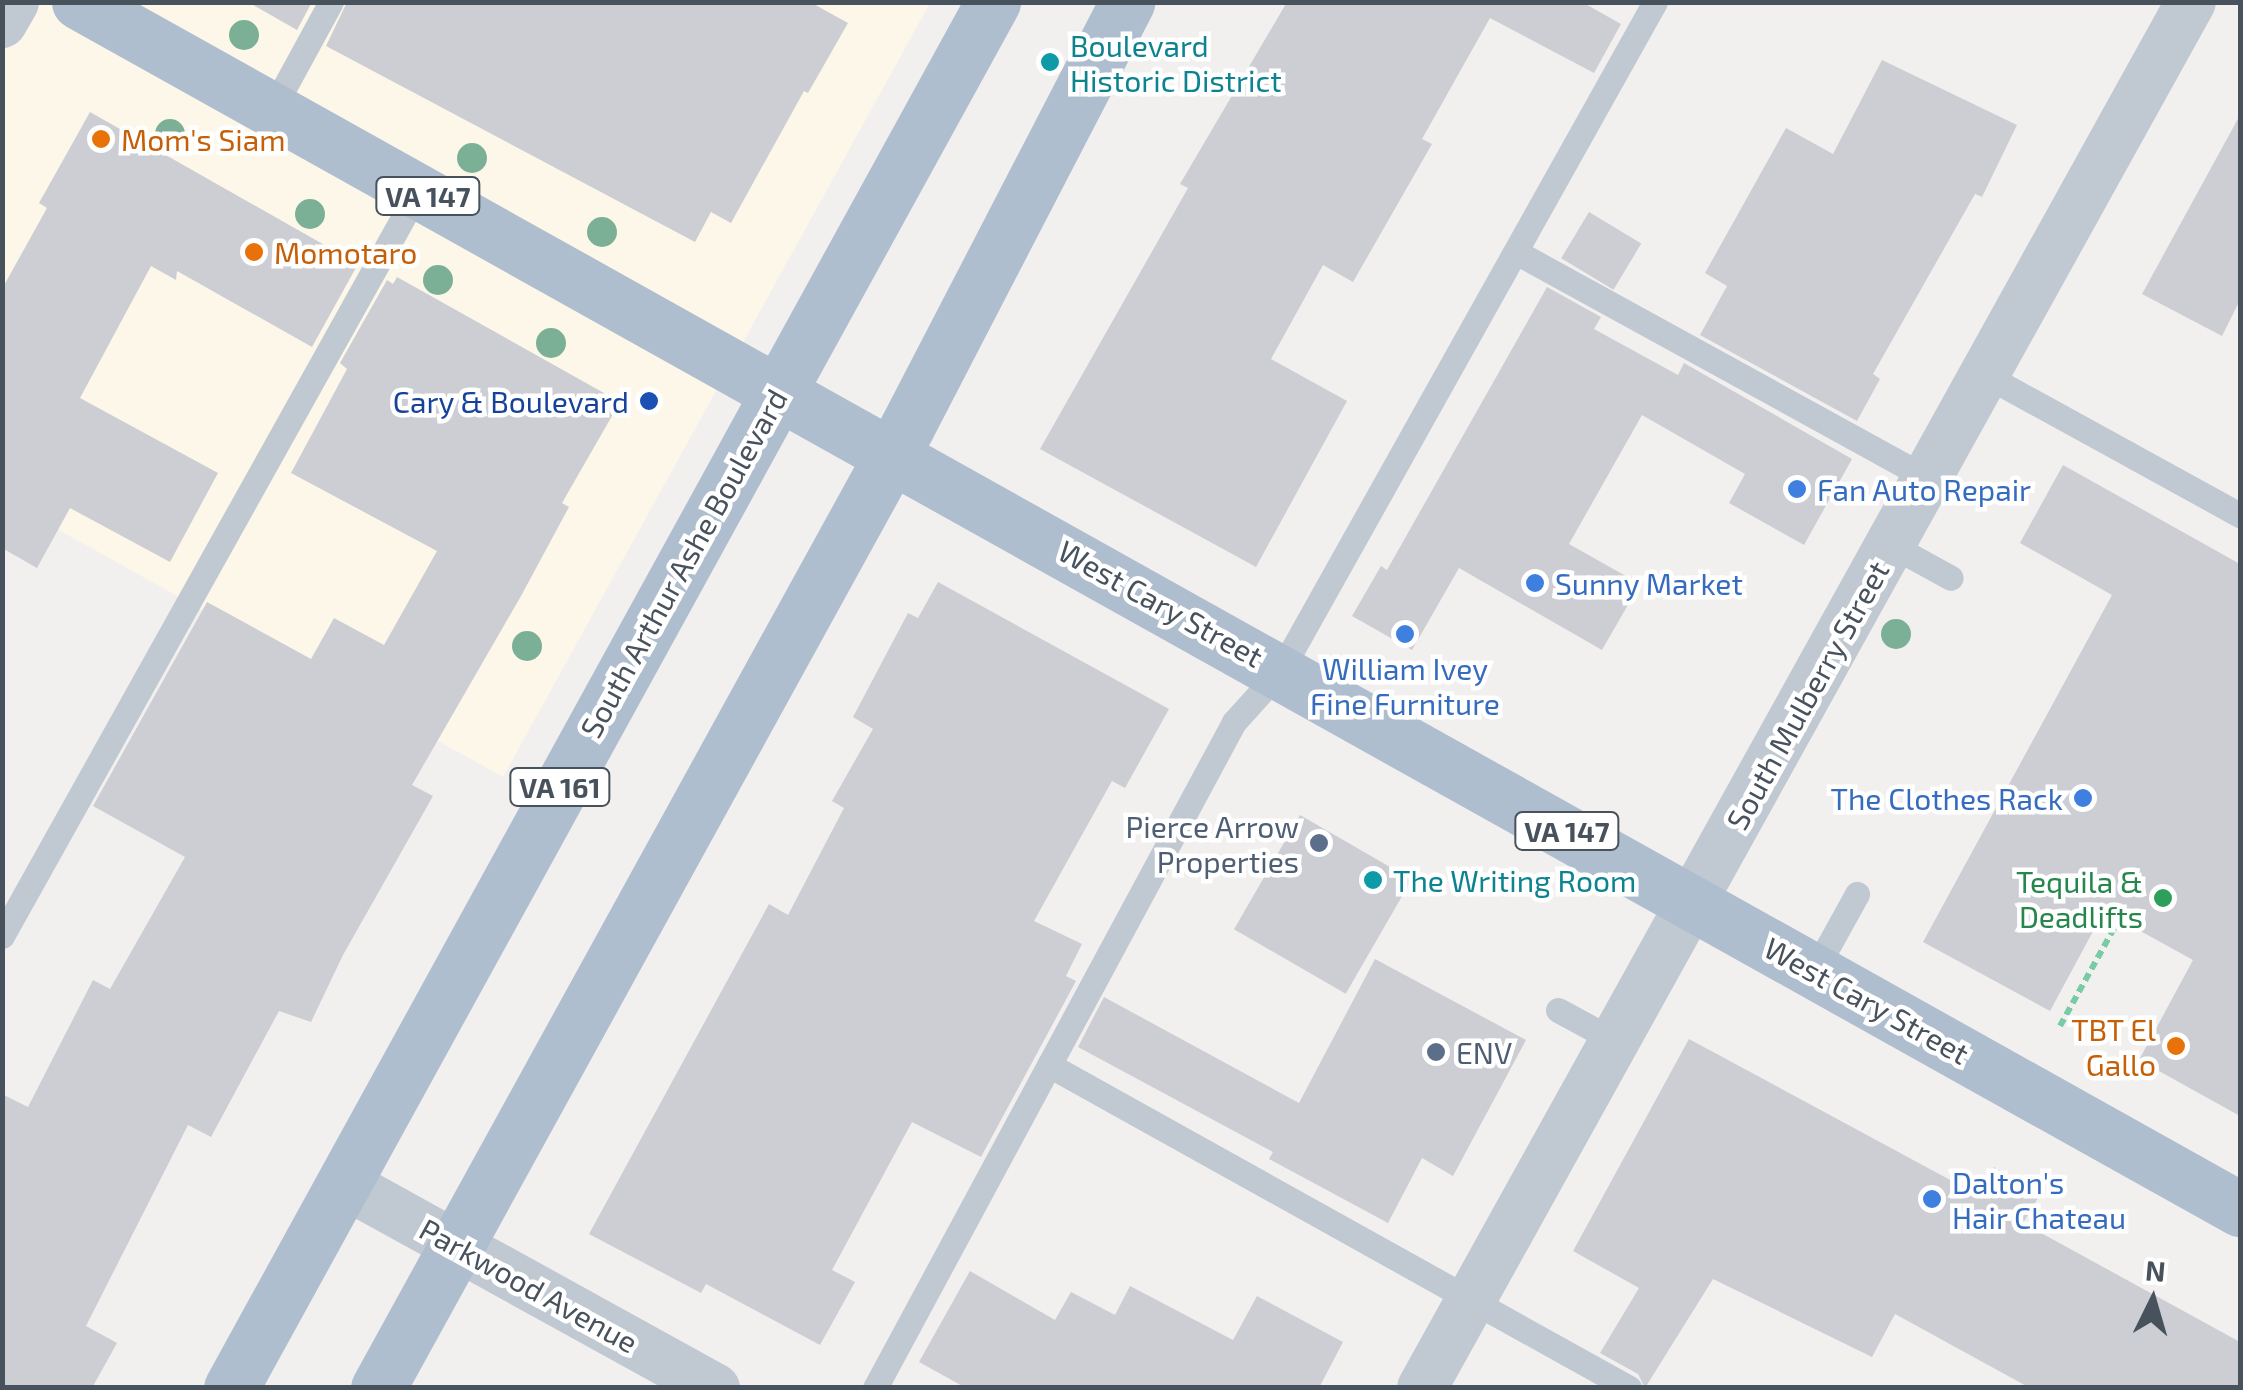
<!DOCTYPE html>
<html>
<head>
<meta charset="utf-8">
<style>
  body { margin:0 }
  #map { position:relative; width:2243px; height:1390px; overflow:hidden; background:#f2efef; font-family:"Exo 2",sans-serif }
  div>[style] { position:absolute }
  .commercial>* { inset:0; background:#fcf7e9 }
  .building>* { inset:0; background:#ccced4; transform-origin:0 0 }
  .path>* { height:6px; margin-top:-3px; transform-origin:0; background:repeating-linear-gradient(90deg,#77cca5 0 8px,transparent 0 13px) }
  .service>* { height:25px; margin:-12.5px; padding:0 12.5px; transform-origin:12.5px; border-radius:12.5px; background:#c0c9d1 }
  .minor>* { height:50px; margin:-25px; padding:0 25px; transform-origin:25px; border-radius:25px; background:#c0c9d1 }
  .primary>* { height:55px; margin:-27.5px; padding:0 27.5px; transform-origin:27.5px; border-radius:27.5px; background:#afbece }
  .trees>* { width:30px; height:30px; margin:-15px; border-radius:50%; background:#7bb096 }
  .dots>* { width:28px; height:28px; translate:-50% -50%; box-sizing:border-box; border:5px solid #fff; border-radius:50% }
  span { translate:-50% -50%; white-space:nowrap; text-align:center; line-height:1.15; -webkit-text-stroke:9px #fff; paint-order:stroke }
  .shield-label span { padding:2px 8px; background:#fff; border:2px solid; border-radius:8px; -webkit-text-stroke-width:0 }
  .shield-label { font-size:28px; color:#48525d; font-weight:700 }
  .culture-label { font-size:30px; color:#0d838f }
  .left { translate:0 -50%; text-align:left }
  .food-label { font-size:30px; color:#c56008 }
  .right { translate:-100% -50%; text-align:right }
  .transit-label { font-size:30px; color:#164399 }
  .shop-label { font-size:30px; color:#366cbe }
  .street-label { font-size:30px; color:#48525d }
  .service-label { font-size:30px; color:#4e5e75 }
  .leisure-label { font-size:30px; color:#27864d }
  .frame { position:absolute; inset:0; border:5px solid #48525d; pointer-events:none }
  .north { position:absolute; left:2103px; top:1250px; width:100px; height:100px; -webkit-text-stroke:8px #fff; paint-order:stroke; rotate:5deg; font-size:28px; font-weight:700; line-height:40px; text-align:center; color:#48525d }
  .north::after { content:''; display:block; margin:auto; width:35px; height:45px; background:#48525d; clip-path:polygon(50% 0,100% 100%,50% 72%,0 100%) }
</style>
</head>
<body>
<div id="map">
  <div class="commercial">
    <i style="clip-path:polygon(3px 3px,930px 3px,503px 777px,3px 499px)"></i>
  </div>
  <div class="building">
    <i style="clip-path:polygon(248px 2px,312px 2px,297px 30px)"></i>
    <i style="clip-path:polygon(347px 2px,810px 2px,848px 23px,808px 93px,804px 91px,731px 223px,711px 212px,695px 242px,326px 46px)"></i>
    <i style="clip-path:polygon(1287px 2px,1582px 2px,1621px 24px,1594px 73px,1490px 18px,1422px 139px,1432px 144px,1353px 282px,1323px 265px,1271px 359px,1347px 401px,1256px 567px,1040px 449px,1188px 188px,1180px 184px)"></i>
    <i style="clip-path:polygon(1882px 60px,2017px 125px,1982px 197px,1975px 194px,1873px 374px,1880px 379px,1857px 421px,1700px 335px,1727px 286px,1705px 273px,1786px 128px,1833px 154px)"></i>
    <i style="clip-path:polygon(90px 112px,358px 264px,312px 347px,177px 271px,176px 280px,151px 266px,80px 398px,218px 473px,170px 562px,70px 508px,37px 568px,2px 548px,2px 289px,47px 208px,39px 203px)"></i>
    <i style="clip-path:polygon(2240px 115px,2240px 300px,2222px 336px,2142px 294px)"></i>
    <i style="left:1589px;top:212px;width:61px;height:54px;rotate:31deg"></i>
    <i style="clip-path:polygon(397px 277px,620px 402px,562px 503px,569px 507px,521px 596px,412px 785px,433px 796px,343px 955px,311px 1022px,279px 1011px,211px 1137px,188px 1125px,86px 1326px,117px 1343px,92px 1388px,2px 1388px,2px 1094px,28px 1107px,93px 980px,110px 989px,185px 857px,93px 806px,207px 602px,311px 659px,334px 618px,384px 645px,437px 551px,291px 473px,347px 369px,340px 363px,387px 280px,393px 284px)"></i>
    <i style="clip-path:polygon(1547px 287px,1601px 317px,1594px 329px,1678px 375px,1684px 363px,1852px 459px,1804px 545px,1729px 503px,1745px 474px,1642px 415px,1569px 544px,1640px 584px,1602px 650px,1459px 568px,1412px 650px,1352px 616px,1381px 566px,1387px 570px)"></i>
    <i style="clip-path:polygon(2063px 465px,2240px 564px,2240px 1116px,2139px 1060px,2193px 960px,2104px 911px,2050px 1011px,1923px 942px,2112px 595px,2020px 543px)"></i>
    <i style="clip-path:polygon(938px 582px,1169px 709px,1125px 788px,1112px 781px,1034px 921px,1082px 944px,1066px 976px,1076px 981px,981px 1157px,912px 1122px,832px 1270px,855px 1282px,820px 1345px,706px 1284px,701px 1293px,589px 1234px,769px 904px,788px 915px,844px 808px,832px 801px,873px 729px,853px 717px,908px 613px,918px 618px)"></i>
    <i style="left:1300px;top:815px;width:129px;height:132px;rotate:30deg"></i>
    <i style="clip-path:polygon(1375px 959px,1526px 1040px,1453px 1176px,1422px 1158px,1388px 1223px,1269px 1159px,1273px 1152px,1078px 1047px,1104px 997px,1299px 1103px)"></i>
    <i style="clip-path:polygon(1689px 1039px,1978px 1195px,1994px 1167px,2041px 1193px,2023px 1223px,2240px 1342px,2240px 1388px,2030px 1388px,1895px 1314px,1872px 1357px,1713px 1279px,1645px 1388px,1638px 1374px,1600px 1353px,1639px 1288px,1573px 1251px)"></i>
    <i style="clip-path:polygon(970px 1271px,1055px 1320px,1071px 1292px,1115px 1315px,1130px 1286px,1233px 1340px,1257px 1296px,1343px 1342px,1320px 1386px,1323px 1388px,966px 1388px,919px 1362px)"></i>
  </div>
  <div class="path">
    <i style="left:2060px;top:1026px;width:122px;rotate:-61.1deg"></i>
  </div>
  <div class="service">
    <i style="left:272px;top:110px;width:123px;rotate:-61.4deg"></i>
    <i style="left:1516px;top:252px;width:469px;rotate:28.8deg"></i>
    <i style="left:1985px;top:375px;width:291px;rotate:28.8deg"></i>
    <i style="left:1891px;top:545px;width:68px;rotate:28.8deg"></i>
    <i style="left:2px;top:936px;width:853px;rotate:-60.82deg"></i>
    <i style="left:1815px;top:970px;width:87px;rotate:-61.1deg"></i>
    <i style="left:1558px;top:1010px;width:65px;rotate:28.5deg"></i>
    <i style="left:1049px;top:1065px;width:664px;rotate:29.11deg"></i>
    <i style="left:875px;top:1388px;width:757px;rotate:-61.67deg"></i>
    <i style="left:1234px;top:722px;width:70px;rotate:-47.9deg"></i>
    <i style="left:1281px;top:670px;width:766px;rotate:-60.76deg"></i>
  </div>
  <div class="minor">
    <i style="left:2px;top:23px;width:24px;rotate:-60deg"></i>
    <i style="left:343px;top:1183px;width:425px;rotate:28.9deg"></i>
    <i style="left:1422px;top:1388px;width:1585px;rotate:-60.98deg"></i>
  </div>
  <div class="primary">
    <i style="left:79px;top:2px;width:2475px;rotate:29.19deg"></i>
    <i style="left:231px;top:1388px;width:1582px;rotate:-61.2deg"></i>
    <i style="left:378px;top:1388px;width:1097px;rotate:-61.17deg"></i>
    <i style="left:907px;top:427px;width:479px;rotate:-62.6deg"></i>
  </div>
  <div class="trees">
    <i style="left:244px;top:35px"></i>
    <i style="left:170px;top:134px"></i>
    <i style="left:472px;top:158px"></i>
    <i style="left:310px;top:214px"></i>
    <i style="left:602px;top:232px"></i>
    <i style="left:438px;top:280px"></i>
    <i style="left:551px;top:343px"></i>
    <i style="left:1896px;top:634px"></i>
    <i style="left:527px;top:646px"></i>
  </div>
  <div class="dots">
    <i style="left:1050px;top:62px;background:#0f9aa8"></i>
    <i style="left:101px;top:139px;background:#e8710a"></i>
    <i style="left:254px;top:252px;background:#e8710a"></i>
    <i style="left:649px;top:401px;background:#1a4fb4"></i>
    <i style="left:1797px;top:489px;background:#3f7fe0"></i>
    <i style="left:1535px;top:583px;background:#3f7fe0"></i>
    <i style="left:1405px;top:634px;background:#3f7fe0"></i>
    <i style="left:2083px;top:798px;background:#3f7fe0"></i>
    <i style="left:1319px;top:843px;background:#5c6f8a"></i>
    <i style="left:1373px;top:880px;background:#0f9aa8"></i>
    <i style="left:2163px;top:898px;background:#2e9e5b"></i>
    <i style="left:2176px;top:1046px;background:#e8710a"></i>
    <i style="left:1436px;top:1052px;background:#5c6f8a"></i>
    <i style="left:1932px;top:1199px;background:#3f7fe0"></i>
  </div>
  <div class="shield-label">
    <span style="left:428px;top:196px">VA 147</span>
    <span style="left:560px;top:787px">VA 161</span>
    <span style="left:1567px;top:831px">VA 147</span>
  </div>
  <div class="culture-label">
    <span class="left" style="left:1070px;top:62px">Boulevard<br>Historic District</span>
    <span class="left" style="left:1393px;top:880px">The Writing Room</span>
  </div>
  <div class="food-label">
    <span class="left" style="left:121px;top:139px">Mom's Siam</span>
    <span class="left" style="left:274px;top:252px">Momotaro</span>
    <span class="right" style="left:2156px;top:1046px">TBT El<br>Gallo</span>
  </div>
  <div class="transit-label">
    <span class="right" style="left:629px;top:401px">Cary &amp; Boulevard</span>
  </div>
  <div class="shop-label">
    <span class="left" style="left:1817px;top:489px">Fan Auto Repair</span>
    <span class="left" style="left:1555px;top:583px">Sunny Market</span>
    <span style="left:1405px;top:685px">William Ivey<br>Fine Furniture</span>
    <span class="right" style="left:2063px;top:798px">The Clothes Rack</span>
    <span class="left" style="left:1952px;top:1199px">Dalton's<br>Hair Chateau</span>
  </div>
  <div class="street-label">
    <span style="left:683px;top:563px;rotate:-61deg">South Arthur Ashe Boulevard</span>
    <span style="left:1161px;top:603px;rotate:29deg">West Cary Street</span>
    <span style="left:1807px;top:695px;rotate:-61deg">South Mulberry Street</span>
    <span style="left:1867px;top:1000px;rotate:29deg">West Cary Street</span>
    <span style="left:529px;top:1285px;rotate:29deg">Parkwood Avenue</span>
  </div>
  <div class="service-label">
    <span class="right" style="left:1299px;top:843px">Pierce Arrow<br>Properties</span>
    <span class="left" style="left:1456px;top:1052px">ENV</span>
  </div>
  <div class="leisure-label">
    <span class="right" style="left:2143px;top:898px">Tequila &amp;<br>Deadlifts</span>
  </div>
  <div class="frame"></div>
  <div class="north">N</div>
</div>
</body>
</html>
